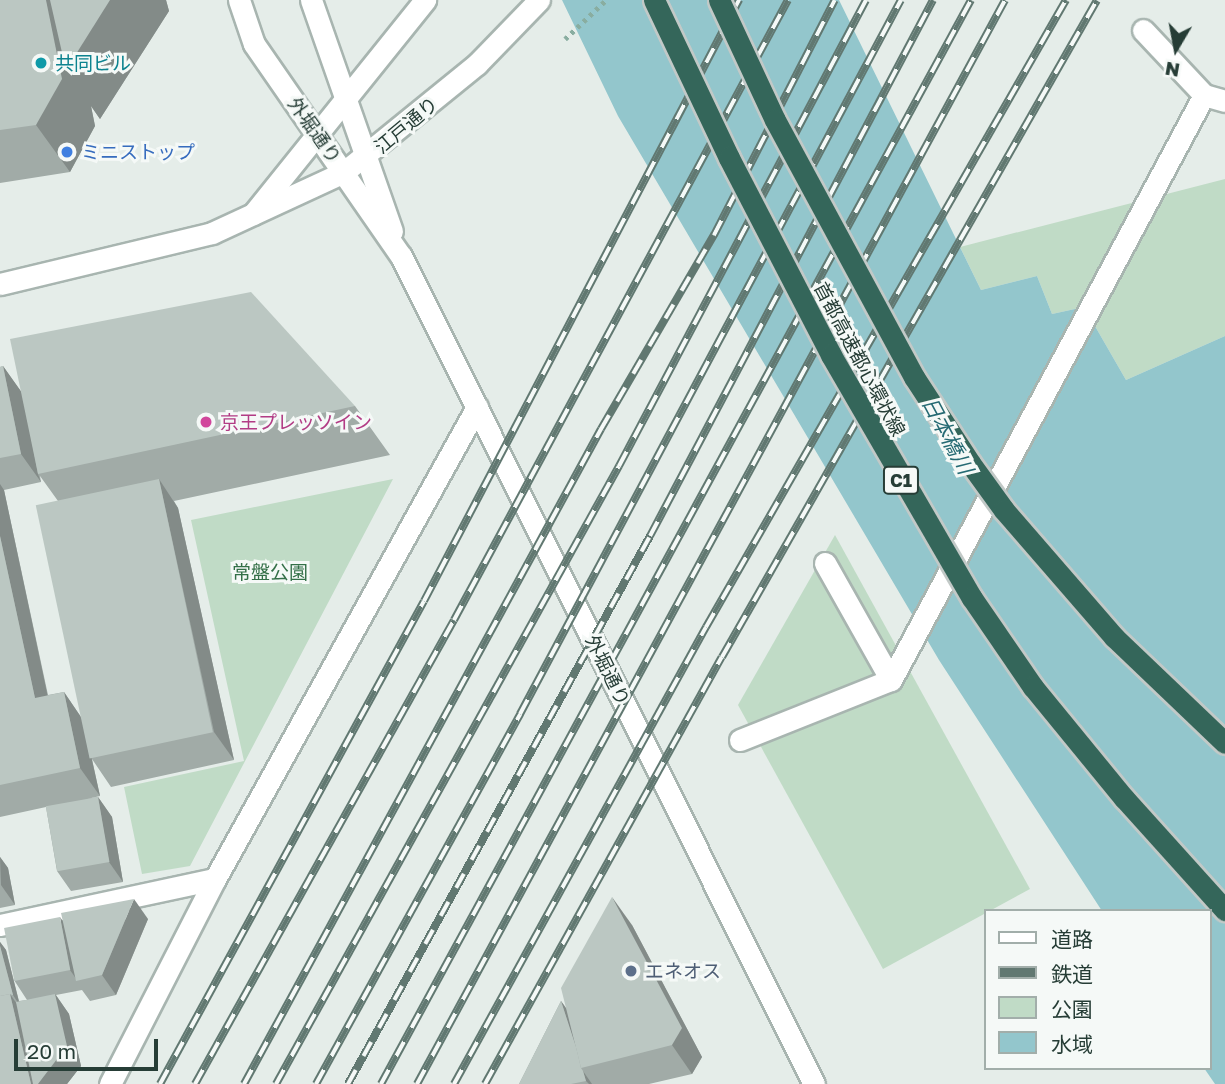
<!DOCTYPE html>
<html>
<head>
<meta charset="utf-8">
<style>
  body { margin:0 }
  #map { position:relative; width:1225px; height:1084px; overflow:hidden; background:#e5ede9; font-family:"Golos Text","Noto Sans JP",sans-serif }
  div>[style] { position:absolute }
  .green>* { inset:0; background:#c0dbc6 }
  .water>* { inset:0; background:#93c6cc }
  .path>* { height:4.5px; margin-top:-2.25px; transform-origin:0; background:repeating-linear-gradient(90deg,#89ada0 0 3.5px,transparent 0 8.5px) }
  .roads { filter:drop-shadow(2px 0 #a8b5b0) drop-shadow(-2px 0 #a8b5b0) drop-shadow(0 2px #a8b5b0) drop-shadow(0 -2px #a8b5b0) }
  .street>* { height:21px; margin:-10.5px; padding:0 10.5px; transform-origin:10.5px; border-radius:10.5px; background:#fff }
  .secondary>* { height:21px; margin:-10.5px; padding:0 10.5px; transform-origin:10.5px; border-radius:10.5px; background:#fff }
  .rail>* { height:8px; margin-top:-4px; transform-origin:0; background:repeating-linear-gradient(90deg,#f5f9f7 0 16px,#617871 0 32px); box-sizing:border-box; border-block:2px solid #617871 }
  .bridges { filter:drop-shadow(2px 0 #c2c9c7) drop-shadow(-2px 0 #c2c9c7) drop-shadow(0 2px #c2c9c7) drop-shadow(0 -2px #c2c9c7) }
  .highway-bridge>* { height:21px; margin:-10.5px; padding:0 10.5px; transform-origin:10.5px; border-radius:10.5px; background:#34665a }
  .wall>* { inset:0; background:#a1aba7 }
  .shaded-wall>* { inset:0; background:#838b88 }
  .building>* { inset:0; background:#bbc7c2; transform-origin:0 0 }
  .dots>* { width:19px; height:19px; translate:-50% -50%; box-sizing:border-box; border:4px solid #f5f9f7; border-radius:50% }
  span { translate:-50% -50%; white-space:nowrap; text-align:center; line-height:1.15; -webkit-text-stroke:6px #f5f9f7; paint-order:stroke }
  .shield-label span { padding:2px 5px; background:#f5f9f7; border:2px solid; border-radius:5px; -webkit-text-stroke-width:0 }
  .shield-label { font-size:18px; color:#263d36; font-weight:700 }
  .culture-label { font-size:19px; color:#0d838f }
  .left { translate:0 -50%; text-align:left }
  .street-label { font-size:19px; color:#263d36 }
  .shop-label { font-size:19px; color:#366cbe }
  .hotel-label { font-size:19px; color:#b23c85 }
  .park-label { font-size:19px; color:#347048 }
  .service-label { font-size:19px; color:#4e5e75 }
  .water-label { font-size:21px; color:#256a73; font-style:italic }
  .legend { position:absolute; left:984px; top:909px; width:228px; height:161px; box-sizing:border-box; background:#f5f9f7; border:2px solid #a2aeaa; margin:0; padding:9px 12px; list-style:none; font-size:21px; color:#263d36 }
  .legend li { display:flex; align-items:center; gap:14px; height:35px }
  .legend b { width:35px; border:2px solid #a2aeaa }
  .north { position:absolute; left:1141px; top:14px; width:70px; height:70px; -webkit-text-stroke:5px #f5f9f7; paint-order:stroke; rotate:190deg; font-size:19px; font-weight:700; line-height:28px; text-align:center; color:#263d36 }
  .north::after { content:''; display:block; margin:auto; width:24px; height:32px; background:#263d36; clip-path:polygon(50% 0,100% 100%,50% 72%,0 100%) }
  .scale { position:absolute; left:14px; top:1039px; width:144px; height:32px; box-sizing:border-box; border:4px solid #263d36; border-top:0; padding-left:9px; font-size:21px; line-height:24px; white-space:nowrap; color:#263d36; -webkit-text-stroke:5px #f5f9f7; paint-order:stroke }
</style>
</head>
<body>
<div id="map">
  <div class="green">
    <i style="clip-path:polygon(1225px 179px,1225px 336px,1126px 380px,1084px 307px,1052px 314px,1037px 276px,981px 290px,960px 247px)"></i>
    <i style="clip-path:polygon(393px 479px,190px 866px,142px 874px,124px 787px,244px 761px,191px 520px)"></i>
    <i style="clip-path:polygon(835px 535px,1030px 889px,883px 969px,738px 705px)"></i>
  </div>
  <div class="water">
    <i style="clip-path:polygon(562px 0,839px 0,981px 290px,1037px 276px,1052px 314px,1084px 307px,1126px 380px,1225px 336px,1225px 1084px,1215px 1084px,1204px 1068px,1209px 1068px,1209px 911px,1102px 911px,939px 660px,618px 116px)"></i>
  </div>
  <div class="path">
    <i style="left:565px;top:39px;width:57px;rotate:-43.6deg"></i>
  </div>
  <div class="roads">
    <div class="street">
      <i style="left:1204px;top:95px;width:22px;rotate:16deg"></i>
      <i style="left:825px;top:563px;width:134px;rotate:60.6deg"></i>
      <i style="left:740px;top:740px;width:162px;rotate:-21.7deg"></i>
      <i style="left:891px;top:680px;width:663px;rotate:-61.85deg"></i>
      <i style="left:1204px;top:95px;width:89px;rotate:-133.2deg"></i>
      <i style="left:0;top:925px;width:220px;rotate:-12.1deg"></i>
      <i style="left:110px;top:1084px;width:230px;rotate:-62.9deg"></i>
      <i style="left:215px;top:879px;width:540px;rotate:-60.97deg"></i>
    </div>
    <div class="secondary">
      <i style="left:239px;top:0;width:46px;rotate:71.2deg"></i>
      <i style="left:254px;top:44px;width:258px;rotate:55.3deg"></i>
      <i style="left:401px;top:256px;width:925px;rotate:63.49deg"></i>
      <i style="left:311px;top:0;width:245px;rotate:70.7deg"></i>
      <i style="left:253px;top:214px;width:275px;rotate:-51.2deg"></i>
      <i style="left:0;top:284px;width:218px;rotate:-13.5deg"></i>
      <i style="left:212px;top:233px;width:145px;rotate:-24.8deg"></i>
      <i style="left:344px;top:172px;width:171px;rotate:-39.1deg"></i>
      <i style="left:477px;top:64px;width:89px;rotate:-45.9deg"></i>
    </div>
  </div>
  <div class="rail">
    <i style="left:160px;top:1084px;width:550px;rotate:-61.34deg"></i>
    <i style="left:424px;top:601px;width:679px;rotate:-62.34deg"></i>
    <i style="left:195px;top:1084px;width:531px;rotate:-60.83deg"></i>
    <i style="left:454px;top:620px;width:704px;rotate:-61.69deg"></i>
    <i style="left:244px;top:1084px;width:746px;rotate:-61.41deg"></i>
    <i style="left:601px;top:429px;width:225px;rotate:-59.8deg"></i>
    <i style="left:714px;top:235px;width:264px;rotate:-62.8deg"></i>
    <i style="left:276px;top:1084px;width:707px;rotate:-60.97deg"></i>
    <i style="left:619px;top:466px;width:527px;rotate:-62.07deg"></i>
    <i style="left:316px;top:1084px;width:423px;rotate:-61.1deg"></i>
    <i style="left:520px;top:714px;width:809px;rotate:-61.92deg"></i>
    <i style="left:348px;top:1084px;width:626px;rotate:-61.14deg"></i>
    <i style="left:650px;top:536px;width:606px;rotate:-62.17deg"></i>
    <i style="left:381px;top:1084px;width:1234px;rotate:-61.44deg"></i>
    <i style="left:417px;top:1084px;width:1233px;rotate:-61.52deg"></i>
    <i style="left:454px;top:1084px;width:522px;rotate:-61.13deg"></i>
    <i style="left:706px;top:627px;width:723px;rotate:-60.14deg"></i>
    <i style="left:485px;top:1084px;width:488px;rotate:-61deg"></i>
    <i style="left:722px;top:657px;width:756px;rotate:-60.28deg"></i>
  </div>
  <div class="bridges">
    <div class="highway-bridge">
      <i style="left:654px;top:0;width:175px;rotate:64.6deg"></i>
      <i style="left:729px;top:158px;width:222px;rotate:62.6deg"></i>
      <i style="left:831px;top:355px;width:281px;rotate:59.9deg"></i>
      <i style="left:972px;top:598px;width:108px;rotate:55.6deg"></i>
      <i style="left:1033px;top:687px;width:144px;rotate:50.7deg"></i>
      <i style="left:1124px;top:798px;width:151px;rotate:48deg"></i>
      <i style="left:719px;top:0;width:132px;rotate:65deg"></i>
      <i style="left:775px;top:120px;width:292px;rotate:61.6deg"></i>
      <i style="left:914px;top:377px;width:103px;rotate:56.9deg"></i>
      <i style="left:970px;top:463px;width:58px;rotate:54.1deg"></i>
      <i style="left:1004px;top:510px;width:168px;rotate:49.1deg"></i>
      <i style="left:1114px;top:637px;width:153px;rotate:43.7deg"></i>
    </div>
  </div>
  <div class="wall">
    <i style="clip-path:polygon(0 0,166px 0,169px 11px,100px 119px,91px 106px,95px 126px,70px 172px,0 183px)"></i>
    <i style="clip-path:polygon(evenodd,3px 366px,21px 392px,355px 406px,390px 455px,174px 501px,178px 508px,234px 760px,111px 787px,92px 759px,100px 796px,87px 799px,98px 797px,112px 817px,123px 882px,71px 891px,57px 871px,46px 807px,0 817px,0 367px,3px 366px,40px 476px,58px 501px,83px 720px,64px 692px,48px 695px,4px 490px,41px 482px,40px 476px)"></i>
    <i style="clip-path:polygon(0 857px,8px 868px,15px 905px,0 908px)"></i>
    <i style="clip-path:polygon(148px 919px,116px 995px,90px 1001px,82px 990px,56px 995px,69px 1014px,81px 1066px,67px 1084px,0 1084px,0 942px,6px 950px,19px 1001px,27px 1000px,14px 980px,62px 920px)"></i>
    <i style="clip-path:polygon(632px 925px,702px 1057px,692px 1074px,649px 1084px,519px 1084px,561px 1001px,566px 1008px)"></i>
  </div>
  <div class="shaded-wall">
    <i style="clip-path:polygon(46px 0,166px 0,169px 11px,100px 119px,91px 106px,95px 126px,70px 172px,36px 125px)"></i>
    <i style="clip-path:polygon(3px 366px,23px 394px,38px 474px,41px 482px,21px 454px)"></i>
    <i style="clip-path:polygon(159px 479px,178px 508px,234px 760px,214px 732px)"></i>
    <i style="clip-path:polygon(0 484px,4px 490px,54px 726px,35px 698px,0 536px)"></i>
    <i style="clip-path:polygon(64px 692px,83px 720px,100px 796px,80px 768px)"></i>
    <i style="clip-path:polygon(98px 797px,112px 817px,123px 882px,109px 862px)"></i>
    <i style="clip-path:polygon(0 857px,8px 868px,15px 905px,1px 885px)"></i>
    <i style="clip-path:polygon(612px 897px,632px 925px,702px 1057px,692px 1074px,672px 1045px)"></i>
    <i style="clip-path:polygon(134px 899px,148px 919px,116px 995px,102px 975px)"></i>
    <i style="clip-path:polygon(60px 917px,74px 937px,77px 980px,70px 970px)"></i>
    <i style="clip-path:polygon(0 942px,6px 950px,20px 1006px,13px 995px,0 946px)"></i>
    <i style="clip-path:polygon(10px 994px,24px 1014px,55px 994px,69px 1014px,81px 1066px,67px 1084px,31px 1084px)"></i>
    <i style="clip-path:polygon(561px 1001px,575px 1021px,582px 1067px)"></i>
    <i style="clip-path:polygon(583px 1071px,592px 1084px,589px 1084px,586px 1081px)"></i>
  </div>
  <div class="building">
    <i style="clip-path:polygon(0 0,46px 0,62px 79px,36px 125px,0 130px)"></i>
    <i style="clip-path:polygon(50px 0,110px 0,66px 70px)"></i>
    <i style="clip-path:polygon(251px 292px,355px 406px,38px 474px,10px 339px)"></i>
    <i style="clip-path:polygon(3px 366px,21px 454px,0 458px,0 367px)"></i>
    <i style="left:159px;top:479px;width:259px;height:126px;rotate:78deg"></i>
    <i style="clip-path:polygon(0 536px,35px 698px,64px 692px,80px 768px,0 785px)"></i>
    <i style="left:98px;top:797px;width:66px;height:53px;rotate:80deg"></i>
    <i style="clip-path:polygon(612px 897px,682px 1028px,672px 1045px,581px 1068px,561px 988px)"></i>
    <i style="clip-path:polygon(134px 899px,102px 975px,76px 981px,61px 913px)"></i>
    <i style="left:60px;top:917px;width:54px;height:57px;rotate:79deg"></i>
    <i style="clip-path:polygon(0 946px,13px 995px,12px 995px,10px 994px,0 996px)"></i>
    <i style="clip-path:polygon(10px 994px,31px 1084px,0 1084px,0 996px)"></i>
    <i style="clip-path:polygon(55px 994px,67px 1046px,38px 1084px,33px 1084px,16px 1002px)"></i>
    <i style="clip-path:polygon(561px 1001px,576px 1047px,581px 1068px,583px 1071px,586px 1081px,571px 1084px,519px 1084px)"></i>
  </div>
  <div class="dots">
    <i style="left:41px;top:63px;background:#0f9aa8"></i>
    <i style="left:67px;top:152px;background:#3f7fe0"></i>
    <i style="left:206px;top:422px;background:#d1479c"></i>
    <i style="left:631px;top:971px;background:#5c6f8a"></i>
  </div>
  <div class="shield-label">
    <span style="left:901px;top:480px">C1</span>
  </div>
  <div class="culture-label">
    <span class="left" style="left:55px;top:63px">共同ビル</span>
  </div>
  <div class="street-label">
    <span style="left:406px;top:125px;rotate:-40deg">江戸通り</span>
    <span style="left:315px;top:130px;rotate:55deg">外堀通り</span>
    <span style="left:860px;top:359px;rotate:62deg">首都高速都心環状線</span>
    <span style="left:608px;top:670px;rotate:64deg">外堀通り</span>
  </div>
  <div class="shop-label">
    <span class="left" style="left:81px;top:152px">ミニストップ</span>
  </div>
  <div class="hotel-label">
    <span class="left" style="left:220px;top:422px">京王プレッソイン</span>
  </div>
  <div class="park-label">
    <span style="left:270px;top:572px">常盤公園</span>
  </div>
  <div class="service-label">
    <span class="left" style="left:645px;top:971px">エネオス</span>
  </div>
  <div class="water-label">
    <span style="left:948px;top:435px;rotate:62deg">日本橋川</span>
  </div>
  <ul class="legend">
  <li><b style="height:9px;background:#fff"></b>道路</li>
  <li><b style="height:9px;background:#617871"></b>鉄道</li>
  <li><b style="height:19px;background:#c0dbc6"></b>公園</li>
  <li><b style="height:19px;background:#93c6cc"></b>水域</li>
  </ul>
  <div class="north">N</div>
  <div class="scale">20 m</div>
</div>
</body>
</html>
